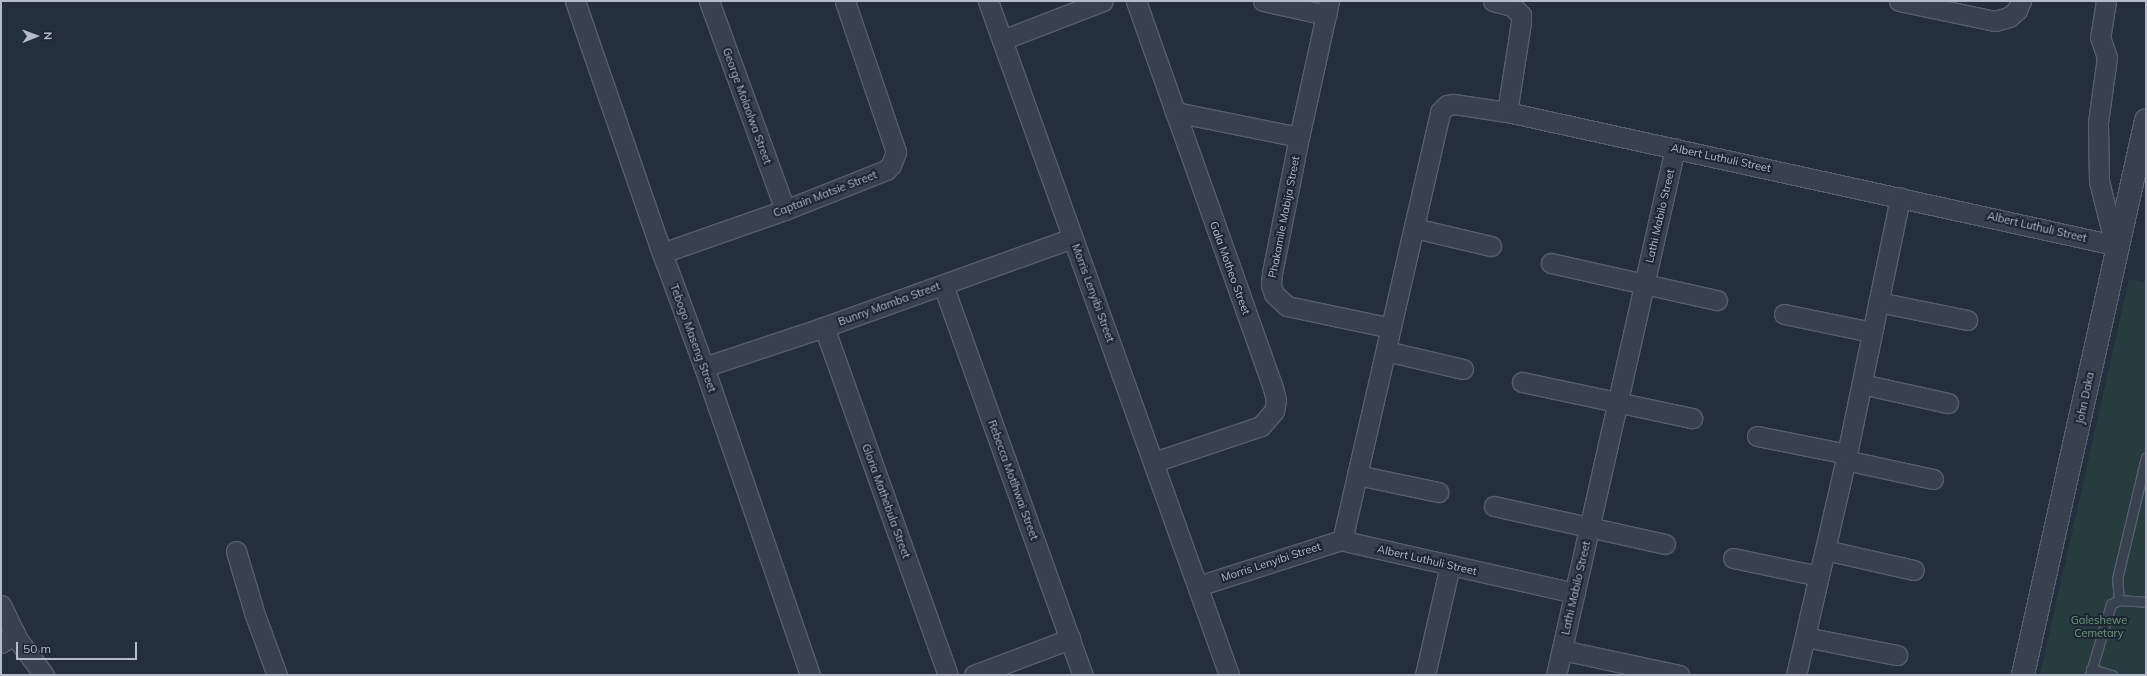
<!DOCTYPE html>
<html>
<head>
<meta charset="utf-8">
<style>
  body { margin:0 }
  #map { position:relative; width:2147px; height:676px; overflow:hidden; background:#242f3e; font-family:Mulish,sans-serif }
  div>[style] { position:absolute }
  .green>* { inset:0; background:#263c3f }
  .roads { filter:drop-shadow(1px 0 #565f6c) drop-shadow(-1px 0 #565f6c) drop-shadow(0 1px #565f6c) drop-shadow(0 -1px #565f6c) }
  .service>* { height:9px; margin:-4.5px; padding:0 4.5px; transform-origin:4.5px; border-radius:4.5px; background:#38414e }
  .minor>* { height:19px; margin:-9.5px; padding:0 9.5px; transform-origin:9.5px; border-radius:9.5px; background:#38414e }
  .tertiary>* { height:22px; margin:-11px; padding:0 11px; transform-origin:11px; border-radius:11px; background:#38414e }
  span { translate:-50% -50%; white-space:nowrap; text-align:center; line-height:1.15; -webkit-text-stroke:4px #1d2633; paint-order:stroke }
  .street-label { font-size:11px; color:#b4bcc9 }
  .park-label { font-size:11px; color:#6b9a76 }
  .frame { position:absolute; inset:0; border:2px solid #b4bcc9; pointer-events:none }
  .north { position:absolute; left:16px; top:16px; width:40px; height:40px; -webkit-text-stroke:3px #1d2633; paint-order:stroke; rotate:89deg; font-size:11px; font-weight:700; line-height:16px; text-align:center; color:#b4bcc9 }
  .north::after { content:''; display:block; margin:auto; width:14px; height:18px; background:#b4bcc9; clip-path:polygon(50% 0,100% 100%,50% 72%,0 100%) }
  .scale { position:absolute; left:16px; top:642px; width:121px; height:18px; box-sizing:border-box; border:2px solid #b4bcc9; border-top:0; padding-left:5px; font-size:12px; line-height:14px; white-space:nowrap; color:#b4bcc9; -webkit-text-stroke:3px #1d2633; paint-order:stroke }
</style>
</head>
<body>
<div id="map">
  <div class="green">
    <i style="clip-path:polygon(2129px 279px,2146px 282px,2146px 675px,2040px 675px)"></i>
  </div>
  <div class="roads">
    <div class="service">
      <i style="left:2119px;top:600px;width:21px;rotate:-95deg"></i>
      <i style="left:2117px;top:579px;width:125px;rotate:-76.6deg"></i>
      <i style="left:2091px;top:669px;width:22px;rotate:16deg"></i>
      <i style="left:2090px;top:675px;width:74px;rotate:-73.5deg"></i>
      <i style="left:2111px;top:604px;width:9px;rotate:-27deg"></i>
      <i style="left:2119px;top:600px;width:27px;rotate:4deg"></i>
    </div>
    <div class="minor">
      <i style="left:575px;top:1px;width:267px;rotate:71deg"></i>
      <i style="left:662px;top:253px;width:121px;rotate:69.8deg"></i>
      <i style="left:704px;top:367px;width:326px;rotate:71deg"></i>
      <i style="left:709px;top:1px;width:222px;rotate:70deg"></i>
      <i style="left:988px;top:1px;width:716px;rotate:70.32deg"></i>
      <i style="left:1136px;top:1px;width:411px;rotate:70.5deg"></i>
      <i style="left:1273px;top:388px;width:12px;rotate:76deg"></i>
      <i style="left:1276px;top:400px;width:11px;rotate:100deg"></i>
      <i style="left:1274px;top:411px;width:20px;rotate:131deg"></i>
      <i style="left:1261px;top:426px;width:113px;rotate:161.4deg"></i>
      <i style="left:1263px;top:1px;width:65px;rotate:12.5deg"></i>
      <i style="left:1329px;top:1px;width:139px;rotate:102.4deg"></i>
      <i style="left:1299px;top:137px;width:139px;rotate:101.2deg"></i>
      <i style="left:1272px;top:273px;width:12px;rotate:95deg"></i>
      <i style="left:1271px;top:285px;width:9px;rotate:72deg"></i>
      <i style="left:1274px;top:294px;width:18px;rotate:43deg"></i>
      <i style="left:1287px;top:306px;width:106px;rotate:11.9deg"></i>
      <i style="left:1493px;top:1px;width:20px;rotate:15deg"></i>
      <i style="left:1512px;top:6px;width:13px;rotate:45deg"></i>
      <i style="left:1521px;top:15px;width:7px;rotate:90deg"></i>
      <i style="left:1521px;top:22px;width:91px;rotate:98.8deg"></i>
      <i style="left:1899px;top:1px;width:98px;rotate:11.8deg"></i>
      <i style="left:1995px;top:21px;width:15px;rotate:-16deg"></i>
      <i style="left:2009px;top:17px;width:11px;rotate:-41deg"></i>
      <i style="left:2017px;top:10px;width:10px;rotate:-66deg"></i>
      <i style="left:2106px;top:1px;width:36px;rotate:99deg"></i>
      <i style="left:2100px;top:37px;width:21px;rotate:71deg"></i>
      <i style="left:2107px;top:57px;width:67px;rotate:97.8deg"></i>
      <i style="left:2098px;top:123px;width:58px;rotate:89deg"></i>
      <i style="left:2099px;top:181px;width:66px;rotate:76deg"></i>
      <i style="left:1002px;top:40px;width:108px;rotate:-21.1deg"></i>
      <i style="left:1175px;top:112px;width:126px;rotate:11.4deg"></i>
      <i style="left:1414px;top:228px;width:79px;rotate:13.2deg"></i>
      <i style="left:662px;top:253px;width:130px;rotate:-19.3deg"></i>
      <i style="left:785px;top:210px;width:109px;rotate:-21.6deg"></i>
      <i style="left:886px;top:170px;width:7px;rotate:-45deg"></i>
      <i style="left:891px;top:165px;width:14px;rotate:-69deg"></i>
      <i style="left:896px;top:152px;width:159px;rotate:-108.7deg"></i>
      <i style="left:1551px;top:263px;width:170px;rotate:12.6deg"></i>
      <i style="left:943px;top:285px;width:414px;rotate:70.3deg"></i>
      <i style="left:1878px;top:302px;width:91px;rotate:11.4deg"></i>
      <i style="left:1784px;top:314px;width:90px;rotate:11.6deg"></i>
      <i style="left:824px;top:327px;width:369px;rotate:70.4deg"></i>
      <i style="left:1386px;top:351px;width:79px;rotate:13.2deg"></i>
      <i style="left:704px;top:367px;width:126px;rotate:-18.4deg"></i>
      <i style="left:824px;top:327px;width:264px;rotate:-19.7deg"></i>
      <i style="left:1522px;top:382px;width:174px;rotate:12deg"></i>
      <i style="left:1862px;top:384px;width:88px;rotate:12.5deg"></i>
      <i style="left:1757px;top:436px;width:92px;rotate:11.3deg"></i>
      <i style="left:1845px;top:460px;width:90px;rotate:12.2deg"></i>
      <i style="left:1357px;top:475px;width:83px;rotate:11.9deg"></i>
      <i style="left:1494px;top:506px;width:175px;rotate:12.5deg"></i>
      <i style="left:1825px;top:550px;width:91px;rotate:12.7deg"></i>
      <i style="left:236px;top:551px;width:67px;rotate:73.5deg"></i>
      <i style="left:255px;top:615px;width:64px;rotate:69.9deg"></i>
      <i style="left:1733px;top:558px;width:88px;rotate:11.8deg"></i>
      <i style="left:1198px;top:586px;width:153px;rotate:-17.8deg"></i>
      <i style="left:1575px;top:593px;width:232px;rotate:-167.3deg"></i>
      <i style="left:1349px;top:542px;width:6px;rotate:-149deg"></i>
      <i style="left:1344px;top:539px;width:7px;rotate:-90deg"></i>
      <i style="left:1344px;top:532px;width:431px;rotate:-77.1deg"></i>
      <i style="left:1440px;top:112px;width:10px;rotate:-45deg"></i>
      <i style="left:1447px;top:105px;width:7px;rotate:-8deg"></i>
      <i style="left:1454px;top:104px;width:54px;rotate:8.6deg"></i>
      <i style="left:1507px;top:112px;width:626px;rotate:12.35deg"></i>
      <i style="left:1px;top:605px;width:39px;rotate:64deg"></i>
      <i style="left:18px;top:640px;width:44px;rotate:53.4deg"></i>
      <i style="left:1805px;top:637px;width:94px;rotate:11.1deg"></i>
      <i style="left:1px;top:643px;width:17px;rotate:-33deg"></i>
      <i style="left:1562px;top:650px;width:120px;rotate:12.1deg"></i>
      <i style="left:974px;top:675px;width:103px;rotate:-20.6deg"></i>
      <i style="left:1425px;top:675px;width:113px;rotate:-77.2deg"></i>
      <i style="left:1556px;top:675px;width:540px;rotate:-77.28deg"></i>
      <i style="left:1796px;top:675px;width:227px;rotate:-77deg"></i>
      <i style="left:1847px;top:454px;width:262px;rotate:-78.3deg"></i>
    </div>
    <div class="tertiary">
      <i style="left:2023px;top:675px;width:568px;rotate:-77.5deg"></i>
    </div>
  </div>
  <div class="street-label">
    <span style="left:747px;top:106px;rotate:70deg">George Molaolwa Street</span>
    <span style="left:1721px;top:158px;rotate:12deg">Albert Luthuli Street</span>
    <span style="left:825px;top:194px;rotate:-21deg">Captain Matsie Street</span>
    <span style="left:1660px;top:216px;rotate:-77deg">Lathi Mabilo Street</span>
    <span style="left:1284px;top:217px;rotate:-79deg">Phakamile Mabija Street</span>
    <span style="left:2037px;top:227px;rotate:13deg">Albert Luthuli Street</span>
    <span style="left:1230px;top:268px;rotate:70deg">Gala Motheo Street</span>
    <span style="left:1093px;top:293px;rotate:70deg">Morris Lenyibi Street</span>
    <span style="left:889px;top:304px;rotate:-20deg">Bunny Mamba Street</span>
    <span style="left:693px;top:338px;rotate:70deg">Tebogo Maseng Street</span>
    <span style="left:2085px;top:398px;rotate:-78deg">John Daka</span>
    <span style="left:1013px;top:480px;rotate:70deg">Rebecca Motlhwai Street</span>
    <span style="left:886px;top:501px;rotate:70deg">Gloria Mathebula Street</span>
    <span style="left:1427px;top:560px;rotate:13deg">Albert Luthuli Street</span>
    <span style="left:1271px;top:562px;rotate:-18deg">Morris Lenyibi Street</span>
    <span style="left:1576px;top:588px;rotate:-77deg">Lathi Mabilo Street</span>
  </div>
  <div class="park-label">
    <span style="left:2099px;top:627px">Galeshewe<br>Cemetary</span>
  </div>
  <div class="frame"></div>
  <div class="north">N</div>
  <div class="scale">50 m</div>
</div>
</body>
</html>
